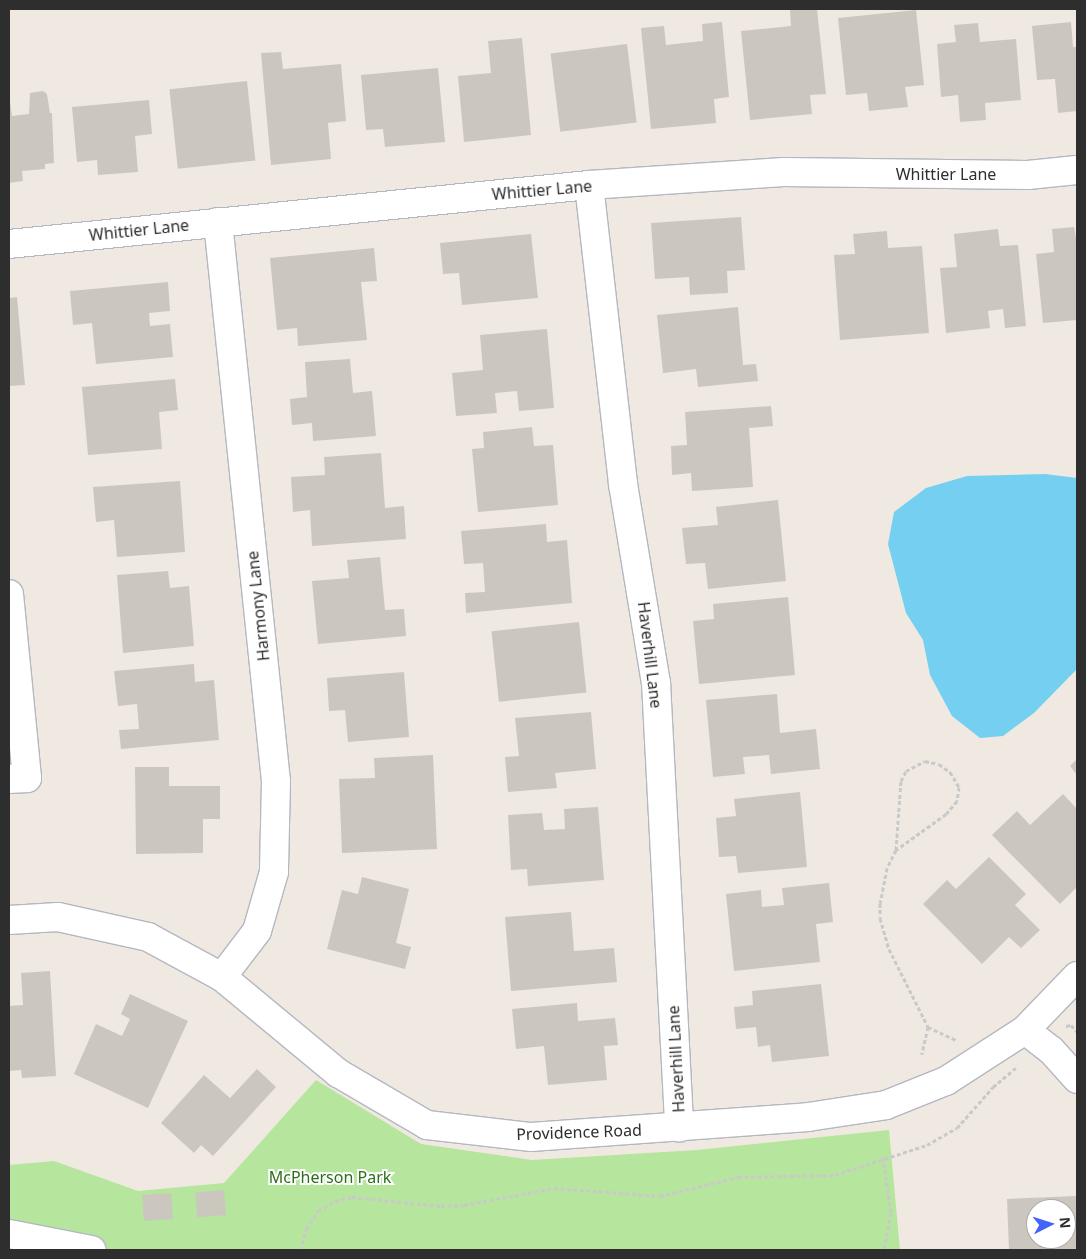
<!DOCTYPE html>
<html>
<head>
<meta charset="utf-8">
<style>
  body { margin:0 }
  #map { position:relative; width:1086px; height:1259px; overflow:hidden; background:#efe9e1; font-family:"Noto Sans",sans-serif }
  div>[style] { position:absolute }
  .green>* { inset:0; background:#b6e59e }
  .water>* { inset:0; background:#75cff0 }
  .building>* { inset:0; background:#cbc7bf; transform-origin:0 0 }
  .path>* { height:3px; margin-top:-1.5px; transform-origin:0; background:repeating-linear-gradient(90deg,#c9c9c9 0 4px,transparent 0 6.5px) }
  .roads { filter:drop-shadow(1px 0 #b4b7c1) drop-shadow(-1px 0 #b4b7c1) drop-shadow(0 1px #b4b7c1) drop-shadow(0 -1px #b4b7c1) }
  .minor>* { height:28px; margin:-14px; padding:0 14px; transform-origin:14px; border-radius:14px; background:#fff }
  span { translate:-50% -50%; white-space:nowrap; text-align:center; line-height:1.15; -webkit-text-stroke:4px #fff; paint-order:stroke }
  .street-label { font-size:16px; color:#2e2e2e }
  .park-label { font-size:16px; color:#2c6e1b }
  .frame { position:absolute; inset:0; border:10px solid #2e2e2e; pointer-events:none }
  .north { position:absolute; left:1026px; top:1199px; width:50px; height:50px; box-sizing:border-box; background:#fff; border:1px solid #ababab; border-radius:50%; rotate:85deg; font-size:14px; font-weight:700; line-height:20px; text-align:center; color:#2e2e2e }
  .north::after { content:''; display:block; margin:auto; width:18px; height:22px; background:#4264fb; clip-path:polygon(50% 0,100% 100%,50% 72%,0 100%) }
</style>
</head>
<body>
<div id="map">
  <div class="green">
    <i style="clip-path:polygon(316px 1080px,421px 1144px,532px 1160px,697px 1150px,889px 1130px,900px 1250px,9px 1250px,9px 1165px,54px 1161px,138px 1191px,224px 1183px)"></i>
  </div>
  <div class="water">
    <i style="clip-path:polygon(1045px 474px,1077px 478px,1077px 669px,1034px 713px,1003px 736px,980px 738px,952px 716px,930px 675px,923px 640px,906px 613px,888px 544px,894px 512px,926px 488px,967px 476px)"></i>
  </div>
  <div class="building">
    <i style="clip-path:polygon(817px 9px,826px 94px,810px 95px,812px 114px,750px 120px,741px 31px,791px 26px,790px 10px)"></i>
    <i style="clip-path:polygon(916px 10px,924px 85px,905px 87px,908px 107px,869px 111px,867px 93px,846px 95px,838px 18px)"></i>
    <i style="clip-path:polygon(722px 22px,729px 97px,714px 99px,716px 123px,651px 129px,641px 28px,664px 26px,666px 45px,703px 41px,702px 24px)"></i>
    <i style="clip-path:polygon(1071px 22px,1073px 47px,1077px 47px,1077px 111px,1058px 113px,1055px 79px,1037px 80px,1032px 26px)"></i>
    <i style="clip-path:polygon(978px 23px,980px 42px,1016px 39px,1021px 100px,985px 103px,986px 120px,960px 122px,958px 95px,941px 97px,937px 44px,956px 42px,954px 25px)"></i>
    <i style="clip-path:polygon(522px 38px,531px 135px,464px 142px,458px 76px,491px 73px,488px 41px)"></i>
    <i style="left:627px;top:44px;width:79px;height:77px;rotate:83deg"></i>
    <i style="clip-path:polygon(281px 52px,283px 69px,341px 64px,346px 121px,328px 123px,331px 159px,271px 165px,261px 53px)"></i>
    <i style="clip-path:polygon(438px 68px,445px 142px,385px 147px,383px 129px,366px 130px,361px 75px)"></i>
    <i style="left:247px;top:81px;width:80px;height:78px;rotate:84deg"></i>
    <i style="clip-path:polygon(43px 91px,47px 94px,50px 113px,52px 113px,54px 163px,45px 164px,45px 169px,22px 171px,23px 181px,9px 183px,9px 94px,12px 116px,29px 114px,30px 93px)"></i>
    <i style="clip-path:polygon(149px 100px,152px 134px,135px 136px,138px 172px,98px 175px,97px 160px,77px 162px,72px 107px)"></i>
    <i style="clip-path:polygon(741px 217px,745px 270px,727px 271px,728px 293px,690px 295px,689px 277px,655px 279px,651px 223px)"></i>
    <i style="clip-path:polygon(1074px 227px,1077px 244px,1077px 320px,1043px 323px,1036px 254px,1054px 252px,1052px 229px)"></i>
    <i style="clip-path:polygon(998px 229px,1000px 246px,1018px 245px,1026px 326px,1005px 328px,1003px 309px,988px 311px,990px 328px,946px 333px,940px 268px,957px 267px,954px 234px)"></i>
    <i style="clip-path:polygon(887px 231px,888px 248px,922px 246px,929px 333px,840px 340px,834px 255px,855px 254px,853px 234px)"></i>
    <i style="clip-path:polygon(531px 234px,538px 298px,462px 305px,459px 273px,443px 274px,440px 243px)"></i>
    <i style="clip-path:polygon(374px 248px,377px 281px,361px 282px,367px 340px,298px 346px,297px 328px,277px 330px,270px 258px)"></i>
    <i style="clip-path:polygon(168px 282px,170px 311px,149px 313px,150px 326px,170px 324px,173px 357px,96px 364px,92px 323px,73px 325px,70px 291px)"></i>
    <i style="clip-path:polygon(17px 297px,25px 385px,9px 386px,9px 298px)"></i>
    <i style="clip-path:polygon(738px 307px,743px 365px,756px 364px,758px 381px,698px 387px,696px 369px,663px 373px,657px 315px)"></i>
    <i style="clip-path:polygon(547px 329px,554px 408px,519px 411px,517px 391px,495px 393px,497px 413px,456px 416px,452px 373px,483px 370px,480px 335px)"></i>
    <i style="clip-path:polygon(350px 359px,353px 393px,372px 391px,376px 436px,313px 441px,312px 423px,292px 425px,290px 399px,307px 397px,305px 362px)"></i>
    <i style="clip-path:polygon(175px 379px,178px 410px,159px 412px,162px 449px,88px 455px,82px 387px)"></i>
    <i style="clip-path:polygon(771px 406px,773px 426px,749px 428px,753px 487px,692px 491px,691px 473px,672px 475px,671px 446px,687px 445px,685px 412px)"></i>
    <i style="clip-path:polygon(532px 427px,534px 446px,553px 445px,558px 505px,478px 512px,472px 449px,484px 448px,483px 432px)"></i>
    <i style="clip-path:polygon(381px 453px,385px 508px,404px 506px,406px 539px,312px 546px,310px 510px,293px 512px,291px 477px,325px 475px,324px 457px)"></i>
    <i style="clip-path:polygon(180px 481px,185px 552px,117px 557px,114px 520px,96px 522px,93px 487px)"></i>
    <i style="clip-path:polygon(778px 500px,786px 581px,708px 589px,705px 563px,686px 564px,682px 528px,718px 525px,716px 507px)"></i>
    <i style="clip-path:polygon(546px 524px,547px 542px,567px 540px,572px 603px,466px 613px,465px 593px,485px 592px,483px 563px,464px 564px,461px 531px)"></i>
    <i style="clip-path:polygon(380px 557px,385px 610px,404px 609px,406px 636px,318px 644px,312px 581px,349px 578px,347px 560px)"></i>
    <i style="clip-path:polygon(168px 571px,170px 588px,189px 586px,194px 646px,123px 653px,117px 575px)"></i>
    <i style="clip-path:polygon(788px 597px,795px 675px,699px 684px,693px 621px,714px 619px,713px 604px)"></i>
    <i style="left:579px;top:622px;width:71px;height:88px;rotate:84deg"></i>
    <i style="clip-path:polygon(194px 664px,195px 682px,214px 680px,219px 740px,121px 749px,119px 730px,139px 729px,137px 704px,118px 706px,114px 671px)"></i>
    <i style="clip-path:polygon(404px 672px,409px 737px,348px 742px,345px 710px,329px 711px,327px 678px)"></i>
    <i style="clip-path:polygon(777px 694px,780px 733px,816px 729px,820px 769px,771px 774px,769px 755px,743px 757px,745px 774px,713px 777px,706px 700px)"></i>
    <i style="clip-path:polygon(591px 712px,596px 769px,555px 773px,557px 788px,508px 792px,505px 757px,519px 756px,515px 718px)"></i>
    <i style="clip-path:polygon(433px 755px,437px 849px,342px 853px,339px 779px,375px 778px,374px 758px)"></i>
    <i style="clip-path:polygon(1077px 759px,1077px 775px,1070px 766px)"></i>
    <i style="clip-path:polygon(135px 767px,169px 767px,169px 786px,220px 786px,220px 819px,203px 819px,203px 853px,136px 854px)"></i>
    <i style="clip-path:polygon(800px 792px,807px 867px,738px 873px,736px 856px,719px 857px,716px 818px,736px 816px,734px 799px)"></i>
    <i style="clip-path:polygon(1063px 794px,1077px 809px,1077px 887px,1060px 904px,992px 835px,1017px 811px,1030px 825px)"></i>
    <i style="clip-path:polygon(598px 807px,604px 880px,528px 886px,527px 869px,511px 870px,508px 815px,542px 813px,544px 830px,565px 829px,564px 809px)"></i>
    <i style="clip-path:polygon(989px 857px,1026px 894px,1015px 905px,1040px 930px,1021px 948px,1009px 937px,982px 964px,923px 904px,947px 880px,956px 889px)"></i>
    <i style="clip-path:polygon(362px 877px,409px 889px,396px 943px,411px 947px,405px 969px,327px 949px,342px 890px,358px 894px)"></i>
    <i style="clip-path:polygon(829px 883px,833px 922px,816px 924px,820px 962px,734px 971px,726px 894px,761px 890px,762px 907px,784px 905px,782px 888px)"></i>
    <i style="clip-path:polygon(571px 912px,574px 951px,614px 948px,617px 982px,511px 991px,505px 917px)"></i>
    <i style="clip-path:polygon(50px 971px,56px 1076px,22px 1078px,21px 1070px,9px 1071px,9px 1006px,23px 1005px,21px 973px)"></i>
    <i style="clip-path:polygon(821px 984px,829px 1056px,772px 1062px,770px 1045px,758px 1047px,756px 1027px,736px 1029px,734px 1007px,753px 1005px,752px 991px)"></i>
    <i style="clip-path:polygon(130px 994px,188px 1021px,148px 1108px,74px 1074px,96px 1024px,122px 1036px,130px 1019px,121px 1014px)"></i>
    <i style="clip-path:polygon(577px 1003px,578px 1021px,615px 1018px,618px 1045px,604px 1046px,607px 1080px,548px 1085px,544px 1046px,516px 1049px,512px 1009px)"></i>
    <i style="clip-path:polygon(257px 1069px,276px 1087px,213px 1156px,201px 1145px,194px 1153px,161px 1123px,204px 1075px,230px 1098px)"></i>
    <i style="left:224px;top:1190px;width:25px;height:29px;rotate:85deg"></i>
    <i style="left:171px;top:1193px;width:26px;height:29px;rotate:86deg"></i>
    <i style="clip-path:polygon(evenodd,1077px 1196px,1077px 1250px,1009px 1250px,1007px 1199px,1077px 1196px,1036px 1209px,1066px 1209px,1066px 1239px,1036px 1239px,1036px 1209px)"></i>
  </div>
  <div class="path">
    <i style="left:896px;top:850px;width:69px;rotate:-85.9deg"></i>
    <i style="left:901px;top:781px;width:11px;rotate:-63deg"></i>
    <i style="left:906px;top:771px;width:21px;rotate:-28deg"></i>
    <i style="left:925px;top:761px;width:14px;rotate:12deg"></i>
    <i style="left:939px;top:764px;width:14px;rotate:36deg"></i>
    <i style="left:950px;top:772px;width:17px;rotate:59deg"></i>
    <i style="left:959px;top:787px;width:14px;rotate:98deg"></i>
    <i style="left:957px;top:801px;width:17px;rotate:130deg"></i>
    <i style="left:946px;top:814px;width:62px;rotate:144.2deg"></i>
    <i style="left:896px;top:850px;width:20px;rotate:117deg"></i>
    <i style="left:887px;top:868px;width:36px;rotate:101deg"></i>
    <i style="left:880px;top:903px;width:15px;rotate:90deg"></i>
    <i style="left:880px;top:918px;width:32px;rotate:74deg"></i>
    <i style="left:889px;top:949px;width:87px;rotate:63.4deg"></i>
    <i style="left:928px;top:1027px;width:28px;rotate:103deg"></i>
    <i style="left:1066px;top:1026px;width:5px;rotate:-11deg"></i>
    <i style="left:1071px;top:1025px;width:9px;rotate:49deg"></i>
    <i style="left:928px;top:1027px;width:31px;rotate:25deg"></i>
    <i style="left:883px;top:1157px;width:57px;rotate:81.9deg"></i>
    <i style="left:891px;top:1213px;width:38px;rotate:101deg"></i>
    <i style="left:301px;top:1250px;width:22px;rotate:-77deg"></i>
    <i style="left:306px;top:1229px;width:22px;rotate:-56deg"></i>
    <i style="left:318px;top:1211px;width:20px;rotate:-30deg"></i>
    <i style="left:335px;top:1201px;width:17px;rotate:-13deg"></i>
    <i style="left:352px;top:1197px;width:89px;rotate:5.8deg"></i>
    <i style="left:441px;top:1206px;width:23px;rotate:-2deg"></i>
    <i style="left:464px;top:1205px;width:92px;rotate:-10.7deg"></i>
    <i style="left:554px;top:1188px;width:106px;rotate:4.3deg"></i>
    <i style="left:660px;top:1196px;width:80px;rotate:-13.7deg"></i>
    <i style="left:738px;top:1177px;width:97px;rotate:-1.2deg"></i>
    <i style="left:835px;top:1175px;width:97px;rotate:-18.1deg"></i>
    <i style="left:927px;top:1145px;width:34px;rotate:-30deg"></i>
    <i style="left:957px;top:1128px;width:55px;rotate:-48.7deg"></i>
    <i style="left:993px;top:1087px;width:30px;rotate:-40deg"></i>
  </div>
  <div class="roads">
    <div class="minor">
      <i style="left:589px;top:185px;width:301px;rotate:83.5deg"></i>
      <i style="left:623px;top:484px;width:202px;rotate:80.6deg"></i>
      <i style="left:656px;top:683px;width:445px;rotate:87deg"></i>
      <i style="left:218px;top:222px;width:562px;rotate:84.08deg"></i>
      <i style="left:276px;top:781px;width:91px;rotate:91.3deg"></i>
      <i style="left:274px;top:872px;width:61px;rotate:106.1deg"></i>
      <i style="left:257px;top:931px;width:58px;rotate:127.3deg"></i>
      <i style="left:9px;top:244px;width:583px;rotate:-5.81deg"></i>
      <i style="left:589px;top:185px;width:195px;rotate:-3.8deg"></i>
      <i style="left:784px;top:172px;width:244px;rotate:0.7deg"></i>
      <i style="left:1028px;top:175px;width:49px;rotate:-5.8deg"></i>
      <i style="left:9px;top:594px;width:185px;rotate:84.4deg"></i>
      <i style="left:27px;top:778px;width:18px;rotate:177deg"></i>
      <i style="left:9px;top:920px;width:49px;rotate:-3.5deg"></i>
      <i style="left:58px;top:917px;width:92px;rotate:12.5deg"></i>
      <i style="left:148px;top:937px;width:84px;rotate:28.4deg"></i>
      <i style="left:222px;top:977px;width:151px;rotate:39.6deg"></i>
      <i style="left:338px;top:1073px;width:103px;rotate:30.3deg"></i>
      <i style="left:427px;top:1125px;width:105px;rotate:6.6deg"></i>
      <i style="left:531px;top:1137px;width:278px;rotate:-4.1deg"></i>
      <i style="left:808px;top:1117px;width:79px;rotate:-8.7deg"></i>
      <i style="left:886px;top:1105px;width:65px;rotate:-21.8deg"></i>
      <i style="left:946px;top:1081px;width:94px;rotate:-32.8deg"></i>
      <i style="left:1025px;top:1030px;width:75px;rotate:-46.1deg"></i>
      <i style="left:1025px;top:1030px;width:33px;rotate:38deg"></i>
      <i style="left:1051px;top:1050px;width:39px;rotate:48deg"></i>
      <i style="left:9px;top:1234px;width:84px;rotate:11deg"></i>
    </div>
  </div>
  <div class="street-label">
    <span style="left:946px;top:174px">Whittier Lane</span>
    <span style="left:542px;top:190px;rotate:-5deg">Whittier Lane</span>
    <span style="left:139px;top:230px;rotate:-6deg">Whittier Lane</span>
    <span style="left:258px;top:606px;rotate:-96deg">Harmony Lane</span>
    <span style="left:650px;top:655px;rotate:83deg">Haverhill Lane</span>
    <span style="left:676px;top:1059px;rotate:-93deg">Haverhill Lane</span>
    <span style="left:579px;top:1132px;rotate:-2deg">Providence Road</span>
  </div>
  <div class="park-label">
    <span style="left:330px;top:1177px">McPherson Park</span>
  </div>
  <div class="frame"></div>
  <div class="north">N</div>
</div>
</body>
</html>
